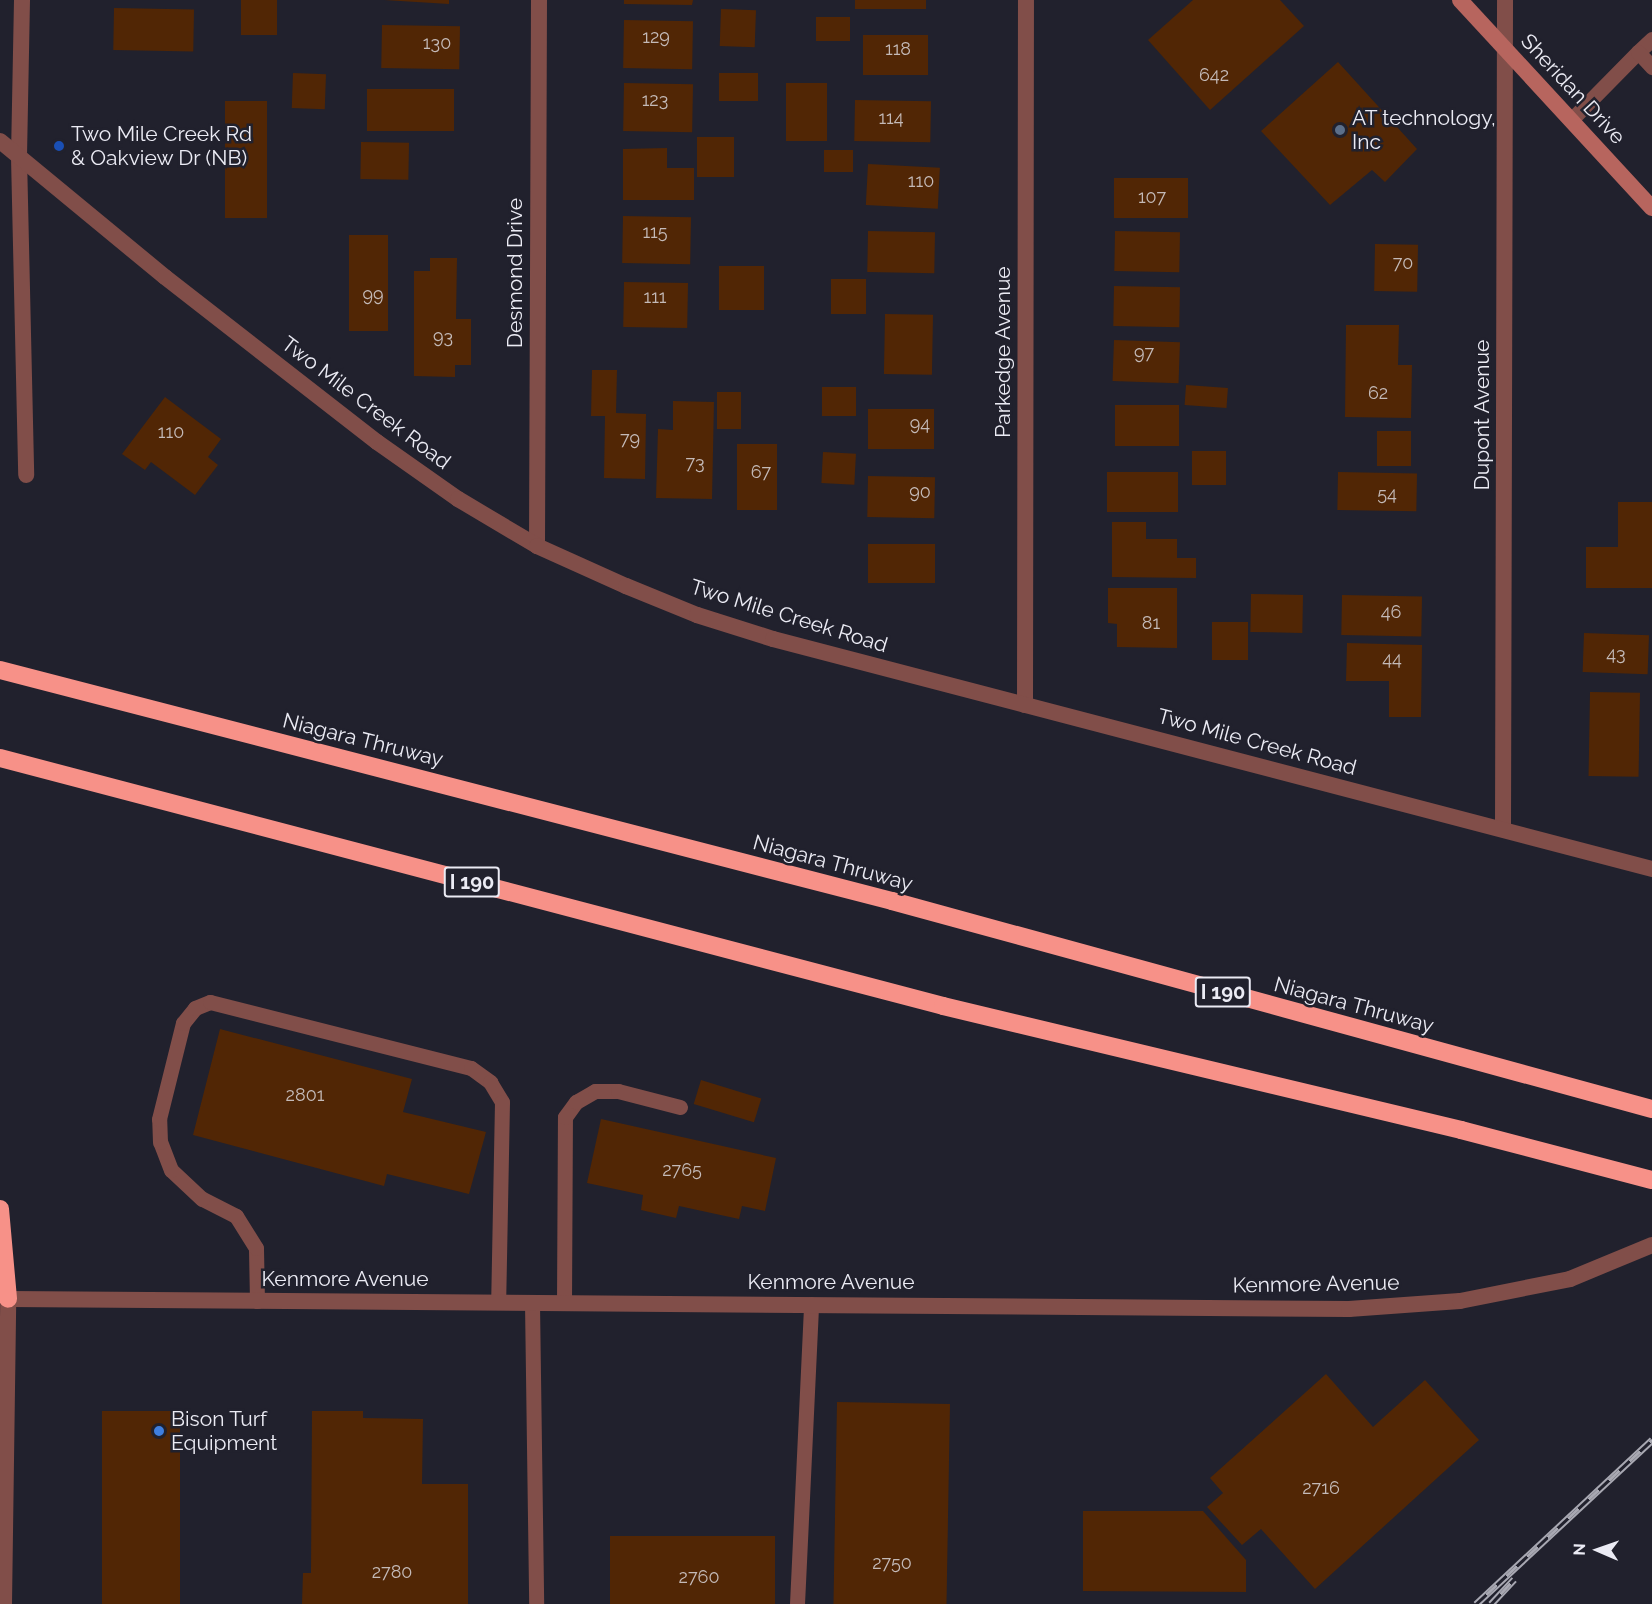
<!DOCTYPE html>
<html>
<head>
<meta charset="utf-8">
<style>
  body { margin:0 }
  #map { position:relative; width:1652px; height:1604px; overflow:hidden; background:#21212d; font-family:Raleway,sans-serif }
  div>[style] { position:absolute }
  .building>* { inset:0; background:#512605; transform-origin:0 0 }
  .service>* { height:15px; margin:-7.5px; padding:0 7.5px; transform-origin:7.5px; border-radius:7.5px; background:#814e49 }
  .minor>* { height:16px; margin:-8px; padding:0 8px; transform-origin:8px; border-radius:8px; background:#814e49 }
  .tertiary>* { height:16px; margin:-8px; padding:0 8px; transform-origin:8px; border-radius:8px; background:#814e49 }
  .secondary>* { height:16px; margin:-8px; padding:0 8px; transform-origin:8px; border-radius:8px; background:#b7655e }
  .motorway>* { height:18px; margin:-9px; padding:0 9px; transform-origin:9px; border-radius:9px; background:#f79188 }
  .rail>* { height:7px; margin-top:-3.5px; transform-origin:0; background:repeating-linear-gradient(90deg,#21212d 0 14px,#a8a8b2 0 28px); box-sizing:border-box; border-block:2px solid #a8a8b2 }
  .dots>* { width:16px; height:16px; translate:-50% -50%; box-sizing:border-box; border:3px solid #21212d; border-radius:50% }
  span { translate:-50% -50%; white-space:nowrap; text-align:center; line-height:1.15; -webkit-text-stroke:5px #21212d; paint-order:stroke }
  .number-label { font-size:18px; color:#c4bab8 }
  .number-label span { -webkit-text-stroke-width:0 }
  .shield-label span { padding:2px 4px; background:#21212d; border:2px solid; border-radius:4px; -webkit-text-stroke-width:0 }
  .shield-label { font-size:20px; color:#ebebf4; font-weight:700 }
  .street-label { font-size:21px; color:#ebebf4 }
  .poi-label { font-size:21px; color:#ebebf4 }
  .left { translate:0 -50%; text-align:left }
  .north { position:absolute; left:1568px; top:1520px; width:60px; height:60px; -webkit-text-stroke:4px #21212d; paint-order:stroke; rotate:272deg; font-size:16px; font-weight:700; line-height:24px; text-align:center; color:#ebebf4 }
  .north::after { content:''; display:block; margin:auto; width:21px; height:27px; background:#ebebf4; clip-path:polygon(50% 0,100% 100%,50% 72%,0 100%) }
</style>
</head>
<body>
<div id="map">
  <div class="building">
    <i style="left:241px;top:0;width:36px;height:35px"></i>
    <i style="clip-path:polygon(384px 0,449px 0,449px 4px)"></i>
    <i style="clip-path:polygon(624px 0,693px 0,692px 5px,624px 4px)"></i>
    <i style="left:855px;top:0;width:71px;height:9px"></i>
    <i style="clip-path:polygon(1193px 0,1280px 0,1304px 26px,1210px 110px,1148px 40px)"></i>
    <i style="left:114px;top:8px;width:80px;height:42px;rotate:1deg"></i>
    <i style="left:721px;top:9px;width:35px;height:37px;rotate:2deg"></i>
    <i style="left:816px;top:17px;width:34px;height:24px"></i>
    <i style="left:624px;top:20px;width:69px;height:48px;rotate:1deg"></i>
    <i style="left:382px;top:25px;width:78px;height:43px;rotate:1deg"></i>
    <i style="left:863px;top:35px;width:65px;height:40px"></i>
    <i style="clip-path:polygon(1338px 62px,1417px 149px,1385px 182px,1372px 170px,1330px 205px,1261px 131px)"></i>
    <i style="left:293px;top:73px;width:33px;height:35px;rotate:2deg"></i>
    <i style="left:719px;top:73px;width:39px;height:28px"></i>
    <i style="left:624px;top:83px;width:69px;height:48px;rotate:1deg"></i>
    <i style="left:786px;top:83px;width:41px;height:58px"></i>
    <i style="left:367px;top:89px;width:87px;height:42px"></i>
    <i style="left:855px;top:100px;width:76px;height:41px;rotate:1deg"></i>
    <i style="left:225px;top:101px;width:42px;height:117px"></i>
    <i style="left:697px;top:137px;width:37px;height:40px"></i>
    <i style="left:361px;top:142px;width:48px;height:37px;rotate:1deg"></i>
    <i style="clip-path:polygon(667px 148px,667px 168px,694px 168px,694px 200px,623px 200px,623px 149px)"></i>
    <i style="left:853px;top:150px;width:22px;height:29px;rotate:90deg"></i>
    <i style="left:868px;top:164px;width:72px;height:41px;rotate:3deg"></i>
    <i style="left:1114px;top:178px;width:74px;height:40px"></i>
    <i style="left:623px;top:216px;width:68px;height:47px;rotate:1deg"></i>
    <i style="left:868px;top:231px;width:67px;height:41px;rotate:1deg"></i>
    <i style="left:1115px;top:231px;width:65px;height:40px;rotate:1deg"></i>
    <i style="left:349px;top:235px;width:39px;height:96px"></i>
    <i style="left:1375px;top:244px;width:43px;height:47px;rotate:1deg"></i>
    <i style="clip-path:polygon(430px 258px,457px 258px,456px 319px,471px 319px,471px 365px,455px 365px,455px 377px,414px 376px,414px 271px,430px 271px)"></i>
    <i style="left:719px;top:266px;width:45px;height:44px"></i>
    <i style="left:831px;top:279px;width:35px;height:35px"></i>
    <i style="left:624px;top:282px;width:64px;height:45px;rotate:1deg"></i>
    <i style="left:1114px;top:286px;width:66px;height:40px;rotate:1deg"></i>
    <i style="left:885px;top:314px;width:48px;height:60px;rotate:1deg"></i>
    <i style="clip-path:polygon(1346px 325px,1399px 325px,1398px 365px,1412px 365px,1411px 418px,1345px 417px)"></i>
    <i style="left:1114px;top:340px;width:66px;height:41px;rotate:2deg"></i>
    <i style="clip-path:polygon(592px 370px,617px 370px,616px 413px,646px 414px,645px 479px,604px 478px,605px 416px,591px 416px)"></i>
    <i style="left:1186px;top:385px;width:42px;height:20px;rotate:4deg"></i>
    <i style="left:822px;top:387px;width:34px;height:29px"></i>
    <i style="left:717px;top:392px;width:24px;height:37px"></i>
    <i style="clip-path:polygon(165px 397px,221px 439px,208px 457px,218px 465px,195px 495px,151px 462px,145px 470px,122px 454px)"></i>
    <i style="clip-path:polygon(673px 401px,714px 402px,712px 499px,656px 498px,658px 429px,673px 430px)"></i>
    <i style="left:1115px;top:405px;width:64px;height:41px"></i>
    <i style="left:868px;top:409px;width:66px;height:40px"></i>
    <i style="left:1377px;top:431px;width:34px;height:35px"></i>
    <i style="left:737px;top:444px;width:40px;height:66px"></i>
    <i style="left:1192px;top:451px;width:34px;height:34px"></i>
    <i style="left:823px;top:452px;width:33px;height:31px;rotate:3deg"></i>
    <i style="left:1107px;top:472px;width:71px;height:40px"></i>
    <i style="left:1338px;top:472px;width:79px;height:38px;rotate:1deg"></i>
    <i style="left:868px;top:476px;width:67px;height:41px;rotate:1deg"></i>
    <i style="clip-path:polygon(1618px 502px,1652px 502px,1652px 588px,1586px 588px,1586px 547px,1618px 547px)"></i>
    <i style="clip-path:polygon(1112px 522px,1146px 522px,1146px 539px,1177px 539px,1177px 558px,1196px 558px,1196px 578px,1112px 577px)"></i>
    <i style="left:868px;top:544px;width:67px;height:39px"></i>
    <i style="clip-path:polygon(1108px 588px,1177px 588px,1177px 648px,1117px 647px,1117px 624px,1108px 623px)"></i>
    <i style="left:1251px;top:594px;width:52px;height:38px;rotate:1deg"></i>
    <i style="left:1342px;top:595px;width:80px;height:40px;rotate:1deg"></i>
    <i style="left:1212px;top:622px;width:36px;height:38px"></i>
    <i style="left:1584px;top:633px;width:65px;height:39px;rotate:2deg"></i>
    <i style="clip-path:polygon(1347px 643px,1422px 645px,1421px 717px,1389px 717px,1389px 681px,1346px 681px)"></i>
    <i style="left:1590px;top:692px;width:50px;height:84px;rotate:1deg"></i>
    <i style="clip-path:polygon(220px 1029px,412px 1079px,403px 1112px,486px 1132px,469px 1194px,387px 1174px,384px 1186px,193px 1135px)"></i>
    <i style="left:701px;top:1080px;width:63px;height:25px;rotate:17deg"></i>
    <i style="clip-path:polygon(601px 1119px,776px 1158px,765px 1211px,742px 1206px,739px 1219px,679px 1206px,676px 1218px,641px 1210px,643px 1195px,587px 1183px)"></i>
    <i style="clip-path:polygon(1326px 1374px,1373px 1427px,1425px 1380px,1479px 1440px,1315px 1589px,1261px 1529px,1242px 1545px,1207px 1507px,1223px 1493px,1210px 1478px)"></i>
    <i style="left:837px;top:1402px;width:113px;height:202px;rotate:1deg"></i>
    <i style="left:102px;top:1411px;width:78px;height:193px"></i>
    <i style="clip-path:polygon(312px 1411px,363px 1411px,363px 1418px,423px 1419px,422px 1484px,468px 1484px,468px 1604px,302px 1604px,303px 1573px,311px 1573px)"></i>
    <i style="clip-path:polygon(1083px 1511px,1203px 1511px,1246px 1560px,1246px 1592px,1083px 1591px)"></i>
    <i style="left:610px;top:1536px;width:165px;height:68px"></i>
  </div>
  <div class="service">
    <i style="left:1638px;top:52px;width:19px;rotate:-43deg"></i>
    <i style="left:1571px;top:120px;width:95px;rotate:-45.4deg"></i>
    <i style="left:1638px;top:52px;width:21px;rotate:47deg"></i>
    <i style="left:257px;top:1301px;width:53px;rotate:-91.1deg"></i>
    <i style="left:256px;top:1248px;width:38px;rotate:-122deg"></i>
    <i style="left:236px;top:1216px;width:38px;rotate:-153deg"></i>
    <i style="left:202px;top:1199px;width:42px;rotate:-136.9deg"></i>
    <i style="left:171px;top:1170px;width:30px;rotate:-111deg"></i>
    <i style="left:160px;top:1142px;width:23px;rotate:-92deg"></i>
    <i style="left:159px;top:1119px;width:99px;rotate:-76deg"></i>
    <i style="left:183px;top:1023px;width:19px;rotate:-51deg"></i>
    <i style="left:195px;top:1008px;width:16px;rotate:-22deg"></i>
    <i style="left:210px;top:1002px;width:269px;rotate:14.2deg"></i>
    <i style="left:471px;top:1068px;width:24px;rotate:36deg"></i>
    <i style="left:490px;top:1082px;width:23px;rotate:59deg"></i>
    <i style="left:502px;top:1102px;width:200px;rotate:91.1deg"></i>
    <i style="left:564px;top:1302px;width:185px;rotate:-89.7deg"></i>
    <i style="left:565px;top:1117px;width:19px;rotate:-54deg"></i>
    <i style="left:576px;top:1102px;width:22px;rotate:-30deg"></i>
    <i style="left:595px;top:1091px;width:23px"></i>
    <i style="left:618px;top:1091px;width:64px;rotate:14.5deg"></i>
    <i style="left:532px;top:1303px;width:301px;rotate:89.2deg"></i>
    <i style="left:797px;top:1604px;width:300px;rotate:-87.3deg"></i>
  </div>
  <div class="minor">
    <i style="left:22px;top:0;width:157px;rotate:91.1deg"></i>
    <i style="left:19px;top:157px;width:318px;rotate:88.7deg"></i>
    <i style="left:537px;top:546px;width:546px;rotate:-89.79deg"></i>
    <i style="left:1025px;top:705px;width:705px;rotate:-89.92deg"></i>
    <i style="left:1503px;top:829px;width:829px;rotate:-89.86deg"></i>
  </div>
  <div class="tertiary">
    <i style="left:0;top:141px;width:214px;rotate:39.5deg"></i>
    <i style="left:165px;top:277px;width:269px;rotate:37.9deg"></i>
    <i style="left:377px;top:442px;width:99px;rotate:35.1deg"></i>
    <i style="left:458px;top:499px;width:92px;rotate:30.7deg"></i>
    <i style="left:537px;top:546px;width:98px;rotate:24.2deg"></i>
    <i style="left:626px;top:586px;width:77px;rotate:22.2deg"></i>
    <i style="left:697px;top:615px;width:80px;rotate:17.5deg"></i>
    <i style="left:773px;top:639px;width:909px;rotate:14.66deg"></i>
    <i style="left:4px;top:1604px;width:305px;rotate:-89.2deg"></i>
    <i style="left:8px;top:1299px;width:1341px;rotate:0.43deg"></i>
    <i style="left:1349px;top:1309px;width:111px;rotate:-4.1deg"></i>
    <i style="left:1460px;top:1301px;width:112px;rotate:-11.3deg"></i>
    <i style="left:1570px;top:1279px;width:89px;rotate:-22.5deg"></i>
  </div>
  <div class="secondary">
    <i style="left:1460px;top:0;width:283px;rotate:47.3deg"></i>
  </div>
  <div class="motorway">
    <i style="left:0;top:670px;width:921px;rotate:14.52deg"></i>
    <i style="left:892px;top:901px;width:788px;rotate:15.31deg"></i>
    <i style="left:0;top:758px;width:975px;rotate:14.73deg"></i>
    <i style="left:943px;top:1006px;width:533px;rotate:13.46deg"></i>
    <i style="left:1461px;top:1130px;width:197px;rotate:14.7deg"></i>
    <i style="left:0;top:1209px;width:90px;rotate:84.9deg"></i>
  </div>
  <div class="rail">
    <i style="left:1476px;top:1604px;width:241px;rotate:-43deg"></i>
    <i style="left:1491px;top:1604px;width:34px;rotate:-47deg"></i>
  </div>
  <div class="dots">
    <i style="left:1340px;top:130px;background:#5c6f8a"></i>
    <i style="left:59px;top:146px;background:#1a4fb4"></i>
    <i style="left:159px;top:1431px;background:#3f7fe0"></i>
  </div>
  <div class="number-label">
    <span style="left:656px;top:37px">129</span>
    <span style="left:437px;top:43px">130</span>
    <span style="left:898px;top:49px">118</span>
    <span style="left:1214px;top:75px">642</span>
    <span style="left:655px;top:100px">123</span>
    <span style="left:891px;top:118px">114</span>
    <span style="left:921px;top:181px">110</span>
    <span style="left:1152px;top:197px">107</span>
    <span style="left:655px;top:232px">115</span>
    <span style="left:1403px;top:263px">70</span>
    <span style="left:373px;top:295px">99</span>
    <span style="left:655px;top:297px">111</span>
    <span style="left:443px;top:337px">93</span>
    <span style="left:1144px;top:353px">97</span>
    <span style="left:1378px;top:393px">62</span>
    <span style="left:920px;top:424px">94</span>
    <span style="left:171px;top:432px">110</span>
    <span style="left:630px;top:439px">79</span>
    <span style="left:695px;top:463px">73</span>
    <span style="left:761px;top:472px">67</span>
    <span style="left:920px;top:492px">90</span>
    <span style="left:1387px;top:494px">54</span>
    <span style="left:1391px;top:612px">46</span>
    <span style="left:1151px;top:623px">81</span>
    <span style="left:1616px;top:654px">43</span>
    <span style="left:1392px;top:659px">44</span>
    <span style="left:305px;top:1095px">2801</span>
    <span style="left:682px;top:1170px">2765</span>
    <span style="left:1321px;top:1488px">2716</span>
    <span style="left:892px;top:1563px">2750</span>
    <span style="left:392px;top:1572px">2780</span>
    <span style="left:699px;top:1577px">2760</span>
  </div>
  <div class="shield-label">
    <span style="left:472px;top:882px">I 190</span>
    <span style="left:1223px;top:992px">I 190</span>
  </div>
  <div class="street-label">
    <span style="left:1573px;top:89px;rotate:47deg">Sheridan Drive</span>
    <span style="left:515px;top:273px;rotate:-90deg">Desmond Drive</span>
    <span style="left:1003px;top:352px;rotate:-90deg">Parkedge Avenue</span>
    <span style="left:366px;top:403px;rotate:37deg">Two Mile Creek Road</span>
    <span style="left:1482px;top:415px;rotate:-90deg">Dupont Avenue</span>
    <span style="left:789px;top:616px;rotate:17deg">Two Mile Creek Road</span>
    <span style="left:363px;top:740px;rotate:14deg">Niagara Thruway</span>
    <span style="left:1257px;top:742px;rotate:15deg">Two Mile Creek Road</span>
    <span style="left:833px;top:863px;rotate:15deg">Niagara Thruway</span>
    <span style="left:1354px;top:1005px;rotate:15deg">Niagara Thruway</span>
    <span style="left:345px;top:1279px">Kenmore Avenue</span>
    <span style="left:831px;top:1282px">Kenmore Avenue</span>
    <span style="left:1316px;top:1284px;rotate:-1deg">Kenmore Avenue</span>
  </div>
  <div class="poi-label">
    <span class="left" style="left:1352px;top:130px">AT technology,<br>Inc</span>
    <span class="left" style="left:71px;top:146px">Two Mile Creek Rd<br>&amp; Oakview Dr (NB)</span>
    <span class="left" style="left:171px;top:1431px">Bison Turf<br>Equipment</span>
  </div>
  <div class="north">N</div>
</div>
</body>
</html>
